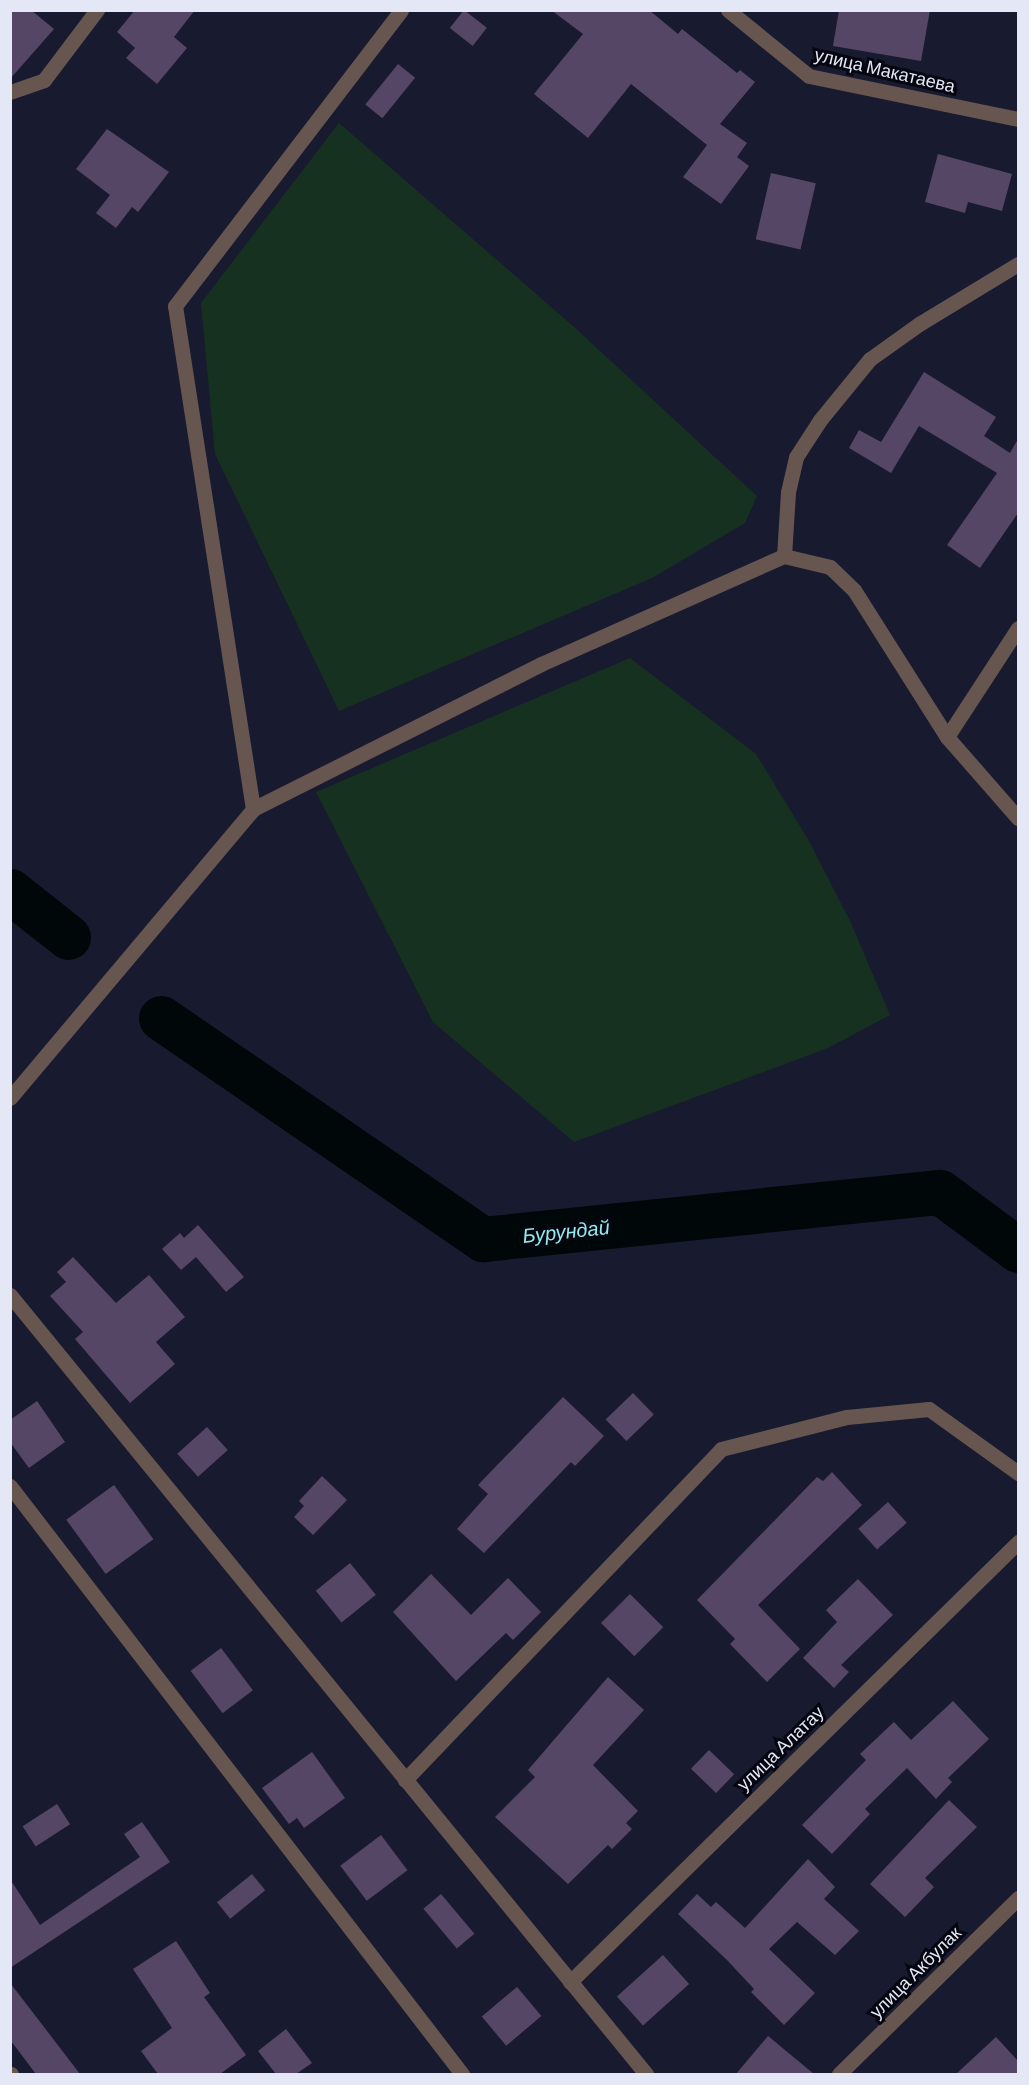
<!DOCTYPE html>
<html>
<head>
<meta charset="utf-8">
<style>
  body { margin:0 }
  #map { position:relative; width:1029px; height:2085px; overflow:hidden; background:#181a30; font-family:Barlow,sans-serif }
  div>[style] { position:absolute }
  .green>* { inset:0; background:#173120 }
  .river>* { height:45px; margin:-22.5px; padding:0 22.5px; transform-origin:22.5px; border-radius:22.5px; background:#000708 }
  .building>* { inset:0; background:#564666; transform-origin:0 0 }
  .minor>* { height:15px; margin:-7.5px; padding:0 7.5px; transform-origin:7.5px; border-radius:7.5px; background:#675550 }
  span { translate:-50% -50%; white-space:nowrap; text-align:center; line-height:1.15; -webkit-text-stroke:6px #05060f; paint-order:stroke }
  .street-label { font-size:18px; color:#e4e7f6 }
  .water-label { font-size:20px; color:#92ebed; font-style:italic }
  .frame { position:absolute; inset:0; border:12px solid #e4e7f6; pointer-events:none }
</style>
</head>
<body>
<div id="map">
  <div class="green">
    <i style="clip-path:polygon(339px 123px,573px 326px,757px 496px,745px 523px,652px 578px,339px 711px,215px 454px,201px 303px)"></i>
    <i style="clip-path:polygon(630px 658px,756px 754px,809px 841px,851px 923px,890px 1015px,828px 1048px,574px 1142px,433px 1022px,316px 792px)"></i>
  </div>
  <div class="river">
    <i style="left:10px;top:891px;width:74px;rotate:38.4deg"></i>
    <i style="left:161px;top:1018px;width:391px;rotate:34.5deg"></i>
    <i style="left:483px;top:1239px;width:459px;rotate:-5.9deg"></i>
    <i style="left:940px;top:1192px;width:97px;rotate:36.6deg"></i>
  </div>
  <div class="building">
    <i style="clip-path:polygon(10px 10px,31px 10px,54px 29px,10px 79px)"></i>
    <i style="clip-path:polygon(135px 10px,195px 10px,174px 37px,187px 48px,157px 84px,126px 58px,135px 48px,117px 32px)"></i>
    <i style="left:464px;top:10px;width:29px;height:23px;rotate:38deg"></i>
    <i style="clip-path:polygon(551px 10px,649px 10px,678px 34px,682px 29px,737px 73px,740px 70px,755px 82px,720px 124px,747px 143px,737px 157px,749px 166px,721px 204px,683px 177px,707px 145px,631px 84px,588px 138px,534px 94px,583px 34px)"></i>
    <i style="clip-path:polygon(839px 10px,930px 10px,921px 61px,833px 46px)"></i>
    <i style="left:398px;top:64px;width:22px;height:52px;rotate:39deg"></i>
    <i style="clip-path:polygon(107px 129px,169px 172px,138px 212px,132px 207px,116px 228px,96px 213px,110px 195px,76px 169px)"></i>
    <i style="clip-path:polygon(938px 154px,1012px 174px,1002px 211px,968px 202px,965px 213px,925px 202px)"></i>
    <i style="left:771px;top:173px;width:46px;height:68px;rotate:13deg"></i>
    <i style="clip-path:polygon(924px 372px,996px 417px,984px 436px,1010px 453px,1018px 439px,1018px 513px,980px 568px,947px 545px,997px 473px,919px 426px,891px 473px,849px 448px,859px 430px,881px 442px)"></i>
    <i style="clip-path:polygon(198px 1225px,244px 1277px,226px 1292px,196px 1257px,181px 1270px,162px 1249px,180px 1233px,184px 1238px)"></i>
    <i style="clip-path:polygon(73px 1257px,116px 1303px,149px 1275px,185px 1317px,156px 1342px,175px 1364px,130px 1403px,75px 1339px,83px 1332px,50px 1296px,66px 1282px,57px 1272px)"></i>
    <i style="left:633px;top:1393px;width:30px;height:38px;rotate:46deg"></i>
    <i style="clip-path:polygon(563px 1397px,604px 1436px,575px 1466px,571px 1462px,484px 1553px,457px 1529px,488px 1494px,478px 1485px)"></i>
    <i style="clip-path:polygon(37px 1401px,65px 1442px,29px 1468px,10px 1442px,10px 1420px)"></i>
    <i style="left:207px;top:1427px;width:31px;height:40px;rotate:48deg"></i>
    <i style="clip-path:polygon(832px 1472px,862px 1505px,758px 1605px,800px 1649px,767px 1682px,730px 1644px,735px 1639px,697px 1600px,817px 1477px,823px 1481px)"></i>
    <i style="clip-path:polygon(322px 1476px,347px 1500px,313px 1535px,294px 1517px,304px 1506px,299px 1501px)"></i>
    <i style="left:114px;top:1485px;width:67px;height:59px;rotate:54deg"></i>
    <i style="left:888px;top:1502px;width:28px;height:40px;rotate:48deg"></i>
    <i style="left:350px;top:1563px;width:41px;height:44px;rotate:51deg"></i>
    <i style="clip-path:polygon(431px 1574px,471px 1615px,508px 1578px,541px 1612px,513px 1640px,506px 1633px,456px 1681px,393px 1612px)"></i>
    <i style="clip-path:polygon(858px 1579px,893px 1615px,841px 1665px,849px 1672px,834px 1688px,803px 1658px,837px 1622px,826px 1610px)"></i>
    <i style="left:630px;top:1594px;width:47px;height:41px;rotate:45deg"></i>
    <i style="left:221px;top:1648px;width:53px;height:38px;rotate:53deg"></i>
    <i style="clip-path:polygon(608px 1677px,644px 1710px,593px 1765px,638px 1811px,626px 1823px,632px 1829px,612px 1849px,608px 1845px,568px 1884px,495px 1817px,535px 1777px,528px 1770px)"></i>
    <i style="clip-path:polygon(953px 1701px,989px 1739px,948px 1778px,952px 1782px,936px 1799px,907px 1768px,865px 1809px,870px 1814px,832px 1854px,802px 1825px,866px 1760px,860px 1754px,894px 1722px,911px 1740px)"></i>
    <i style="left:709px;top:1750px;width:35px;height:26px;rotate:44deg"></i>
    <i style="clip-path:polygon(312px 1752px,345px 1798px,304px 1828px,297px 1818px,289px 1824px,262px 1788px)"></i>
    <i style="clip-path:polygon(949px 1800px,977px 1827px,925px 1878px,934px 1887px,905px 1917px,870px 1884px)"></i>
    <i style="left:57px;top:1804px;width:24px;height:41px;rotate:57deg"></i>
    <i style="clip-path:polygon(142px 1822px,170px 1862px,10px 1968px,10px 1879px,40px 1925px,140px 1857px,124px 1834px)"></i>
    <i style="left:381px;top:1835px;width:44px;height:51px;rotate:53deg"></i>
    <i style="clip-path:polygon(808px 1859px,835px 1887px,824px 1899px,859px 1931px,835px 1955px,797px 1922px,769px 1949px,815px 1993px,784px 2025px,751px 1992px,754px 1989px,727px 1960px,678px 1914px,697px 1894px,711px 1907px,716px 1902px,745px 1928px)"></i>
    <i style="left:252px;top:1874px;width:21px;height:45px;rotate:51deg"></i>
    <i style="left:441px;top:1894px;width:52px;height:23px;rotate:50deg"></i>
    <i style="clip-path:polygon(176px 1941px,210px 1993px,204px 1997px,246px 2055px,220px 2074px,158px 2074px,141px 2051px,172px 2028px,133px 1969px)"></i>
    <i style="left:663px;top:1955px;width:39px;height:62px;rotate:48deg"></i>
    <i style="clip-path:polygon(11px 1984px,80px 2074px,36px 2074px,11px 2041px)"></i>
    <i style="left:517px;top:1987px;width:38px;height:46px;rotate:50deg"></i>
    <i style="clip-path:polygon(286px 2029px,312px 2063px,296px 2074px,276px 2074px,258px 2051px)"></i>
    <i style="clip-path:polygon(768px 2036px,814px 2074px,736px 2074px)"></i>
    <i style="clip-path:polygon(996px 2037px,1018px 2061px,1018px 2074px,956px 2074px)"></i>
  </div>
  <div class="minor">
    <i style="left:728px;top:10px;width:104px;rotate:39.2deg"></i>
    <i style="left:809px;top:76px;width:213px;rotate:11.6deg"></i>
    <i style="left:10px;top:92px;width:36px;rotate:-19deg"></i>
    <i style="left:44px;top:80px;width:88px;rotate:-52.9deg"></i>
    <i style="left:784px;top:556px;width:64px;rotate:-86.4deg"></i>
    <i style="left:788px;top:492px;width:36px;rotate:-77deg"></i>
    <i style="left:796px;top:457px;width:44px;rotate:-57deg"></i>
    <i style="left:820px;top:420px;width:79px;rotate:-50.7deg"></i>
    <i style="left:870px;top:359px;width:60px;rotate:-35.5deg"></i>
    <i style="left:919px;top:324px;width:116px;rotate:-31.2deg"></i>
    <i style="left:947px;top:737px;width:130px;rotate:-56.9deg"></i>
    <i style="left:253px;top:809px;width:509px;rotate:-98.81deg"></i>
    <i style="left:175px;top:306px;width:372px;rotate:-52.6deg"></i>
    <i style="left:10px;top:1098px;width:378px;rotate:-49.9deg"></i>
    <i style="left:253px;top:809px;width:322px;rotate:-26.7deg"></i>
    <i style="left:541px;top:664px;width:266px;rotate:-24deg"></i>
    <i style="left:784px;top:556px;width:47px;rotate:13.4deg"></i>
    <i style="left:830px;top:567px;width:33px;rotate:44deg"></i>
    <i style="left:854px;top:590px;width:174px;rotate:57.7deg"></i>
    <i style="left:947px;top:737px;width:108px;rotate:48.8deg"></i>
    <i style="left:10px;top:1295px;width:1006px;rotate:50.77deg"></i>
    <i style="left:10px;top:1486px;width:742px;rotate:52.45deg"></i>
    <i style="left:405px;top:1780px;width:458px;rotate:-46.3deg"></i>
    <i style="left:721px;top:1449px;width:130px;rotate:-14.3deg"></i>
    <i style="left:847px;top:1417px;width:82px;rotate:-5.6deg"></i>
    <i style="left:929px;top:1409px;width:110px;rotate:35.7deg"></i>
    <i style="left:570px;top:1982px;width:628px;rotate:-44.48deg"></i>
    <i style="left:10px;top:2074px;width:1px"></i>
    <i style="left:839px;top:2074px;width:251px;rotate:-44.5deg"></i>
  </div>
  <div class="street-label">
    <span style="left:885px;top:70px;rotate:13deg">улица Макатаева</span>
    <span style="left:780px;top:1748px;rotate:-44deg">улица Алатау</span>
    <span style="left:915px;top:1972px;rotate:-45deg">улица Акбулак</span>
  </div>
  <div class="water-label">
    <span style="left:566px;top:1231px;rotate:-6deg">Бурундай</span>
  </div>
  <div class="frame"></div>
</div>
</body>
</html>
